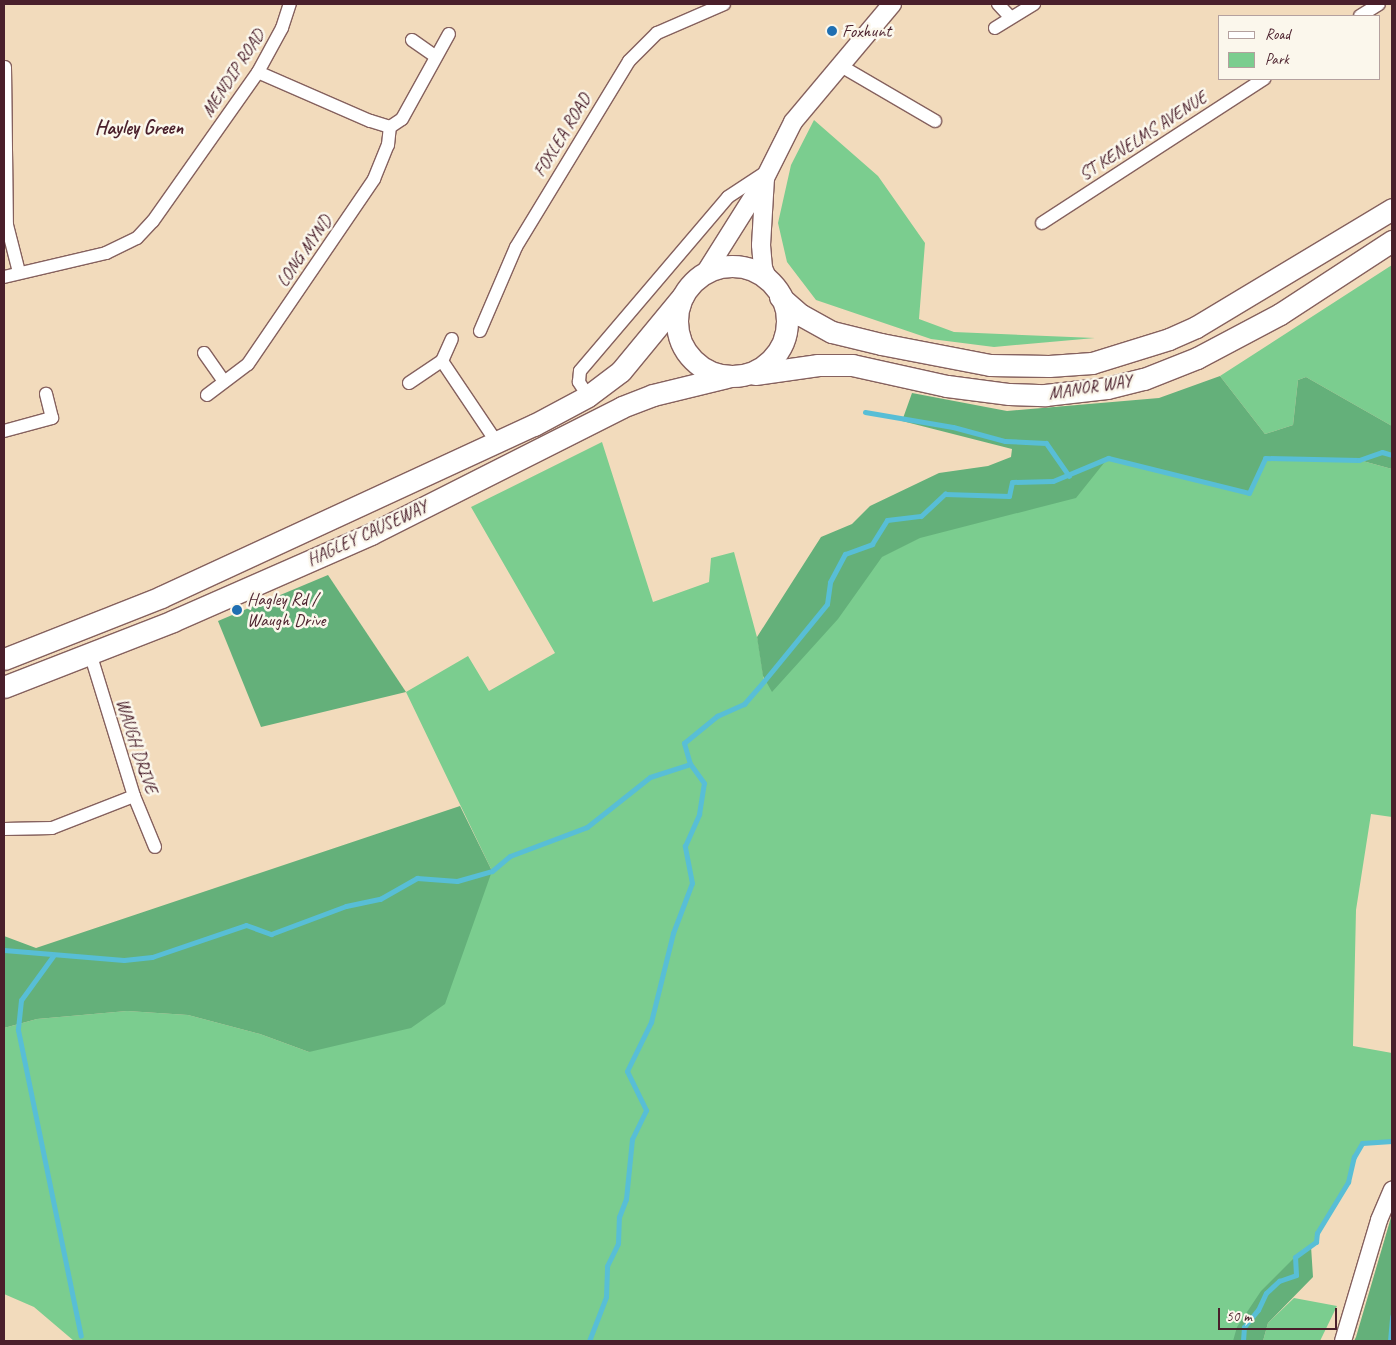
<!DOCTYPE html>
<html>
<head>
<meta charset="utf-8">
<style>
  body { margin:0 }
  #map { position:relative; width:1396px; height:1345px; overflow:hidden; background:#f2dbbc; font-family:Caveat,sans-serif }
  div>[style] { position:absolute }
  .green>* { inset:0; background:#7bcd8f }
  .forest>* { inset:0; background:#64b07a }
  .stream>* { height:5px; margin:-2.5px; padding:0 2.5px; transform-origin:2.5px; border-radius:2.5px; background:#58bed6 }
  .roads { filter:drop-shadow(1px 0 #85615e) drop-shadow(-1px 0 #85615e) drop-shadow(0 1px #85615e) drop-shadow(0 -1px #85615e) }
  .minor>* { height:12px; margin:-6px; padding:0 6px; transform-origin:6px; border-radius:6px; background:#fff }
  .tertiary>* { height:16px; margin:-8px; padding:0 8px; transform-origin:8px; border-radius:8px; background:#fff }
  .secondary>* { height:18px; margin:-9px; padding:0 9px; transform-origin:9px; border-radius:9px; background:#fff }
  .trunk>* { height:21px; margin:-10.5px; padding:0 10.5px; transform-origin:10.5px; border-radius:10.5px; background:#fff }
  .trunk>.ring { margin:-10.5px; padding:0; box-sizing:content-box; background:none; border:21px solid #fff; border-radius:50% }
  .dots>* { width:14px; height:14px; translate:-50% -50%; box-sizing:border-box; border:2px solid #fbf7ec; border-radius:50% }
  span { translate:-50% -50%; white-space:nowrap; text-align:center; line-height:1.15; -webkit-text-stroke:5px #fbf7ec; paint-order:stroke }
  .poi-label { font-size:18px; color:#4a1f2b }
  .left { translate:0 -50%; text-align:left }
  .street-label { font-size:18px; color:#4a1f2b }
  .quarter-label { font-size:20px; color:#4a1f2b; font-weight:700 }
  .frame { position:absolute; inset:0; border:5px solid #4a1f2b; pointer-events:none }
  .legend { position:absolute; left:1218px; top:15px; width:162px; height:65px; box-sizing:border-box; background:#fbf7ec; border:1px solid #b4a19f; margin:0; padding:6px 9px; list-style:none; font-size:15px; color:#4a1f2b }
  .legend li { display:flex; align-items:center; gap:10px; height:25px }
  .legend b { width:25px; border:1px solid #b4a19f }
  .scale { position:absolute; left:1218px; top:1308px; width:119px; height:22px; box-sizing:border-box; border:2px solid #4a1f2b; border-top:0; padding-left:6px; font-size:15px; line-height:18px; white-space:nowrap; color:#4a1f2b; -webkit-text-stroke:4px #fbf7ec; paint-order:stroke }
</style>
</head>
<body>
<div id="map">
  <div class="green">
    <i style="clip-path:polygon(814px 120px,878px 176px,925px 243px,919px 319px,954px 332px,1095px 338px,994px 347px,931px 339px,816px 300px,787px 262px,778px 223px,791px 165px)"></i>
    <i style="clip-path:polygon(1392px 265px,1392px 426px,1306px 377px,1298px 380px,1293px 425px,1265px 434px,1220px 376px)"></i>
    <i style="clip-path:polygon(602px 442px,653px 602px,709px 582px,711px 558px,734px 552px,758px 641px,764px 680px,845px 554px,1108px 458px,1248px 493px,1268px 458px,1359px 460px,1392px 469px,1392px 817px,1371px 814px,1356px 910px,1353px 1046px,1392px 1053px,1392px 1141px,1362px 1143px,1354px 1157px,1348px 1182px,1317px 1232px,1316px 1242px,1302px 1250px,1238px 1341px,74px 1341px,34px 1307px,4px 1294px,4px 1028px,37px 1019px,127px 1011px,188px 1015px,260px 1034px,309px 1052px,492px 871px,406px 692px,468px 656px,489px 691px,555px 653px,471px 507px)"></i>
    <i style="clip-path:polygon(1294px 1298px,1337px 1306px,1320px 1341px,1263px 1341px,1268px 1323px)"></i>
  </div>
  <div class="forest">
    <i style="clip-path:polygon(1220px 376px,1265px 434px,1293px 425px,1298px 380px,1306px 377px,1392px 426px,1392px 469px,1359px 460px,1268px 458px,1249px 493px,1108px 458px,1076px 498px,920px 538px,882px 557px,838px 619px,772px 692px,763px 676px,757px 637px,821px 537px,852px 524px,870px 506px,939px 473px,988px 466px,1011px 457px,1012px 449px,902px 421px,912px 393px,1007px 411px,1159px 398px)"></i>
    <i style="clip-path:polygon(328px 575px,406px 692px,261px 727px,218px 621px)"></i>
    <i style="clip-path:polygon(460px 806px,492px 871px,445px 1004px,411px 1028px,309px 1052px,260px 1034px,188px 1015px,127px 1011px,37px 1019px,4px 1028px,4px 936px,36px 948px)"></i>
    <i style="clip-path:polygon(1392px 1214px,1392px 1341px,1354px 1341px,1356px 1337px)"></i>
    <i style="clip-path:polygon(1311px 1246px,1313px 1277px,1268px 1323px,1263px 1341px,1233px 1341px,1237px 1327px,1261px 1291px,1302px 1250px)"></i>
  </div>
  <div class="stream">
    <i style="left:865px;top:412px;width:89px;rotate:9.7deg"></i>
    <i style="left:953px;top:427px;width:54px;rotate:15.1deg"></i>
    <i style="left:1005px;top:441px;width:41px;rotate:2.8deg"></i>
    <i style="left:1046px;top:443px;width:40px;rotate:55.1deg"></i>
    <i style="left:4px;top:950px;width:120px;rotate:4.8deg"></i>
    <i style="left:124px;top:960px;width:28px;rotate:-6deg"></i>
    <i style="left:152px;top:957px;width:99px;rotate:-18.8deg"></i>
    <i style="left:246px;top:925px;width:27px;rotate:20deg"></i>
    <i style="left:271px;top:934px;width:80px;rotate:-20.5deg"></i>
    <i style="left:346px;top:906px;width:35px;rotate:-12deg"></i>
    <i style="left:380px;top:899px;width:43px;rotate:-29.6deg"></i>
    <i style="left:417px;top:878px;width:40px;rotate:4.3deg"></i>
    <i style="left:457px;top:881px;width:36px;rotate:-16deg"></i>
    <i style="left:492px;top:871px;width:23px;rotate:-40deg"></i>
    <i style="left:510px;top:856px;width:82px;rotate:-20.6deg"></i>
    <i style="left:587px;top:827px;width:80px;rotate:-38.4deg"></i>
    <i style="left:650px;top:777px;width:42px;rotate:-18deg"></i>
    <i style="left:53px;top:956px;width:54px;rotate:126deg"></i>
    <i style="left:21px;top:1000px;width:30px;rotate:96deg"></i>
    <i style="left:18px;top:1030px;width:312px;rotate:78.4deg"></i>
    <i style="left:589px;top:1341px;width:47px;rotate:-68.9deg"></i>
    <i style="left:606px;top:1297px;width:31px;rotate:-88deg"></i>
    <i style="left:607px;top:1266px;width:25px;rotate:-64deg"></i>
    <i style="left:618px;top:1243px;width:26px;rotate:-88deg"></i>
    <i style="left:619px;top:1217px;width:19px;rotate:-69deg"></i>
    <i style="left:626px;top:1199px;width:60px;rotate:-84.3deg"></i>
    <i style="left:632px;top:1139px;width:32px;rotate:-64deg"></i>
    <i style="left:646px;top:1110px;width:43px;rotate:-116deg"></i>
    <i style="left:627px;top:1071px;width:55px;rotate:-63.9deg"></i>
    <i style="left:651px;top:1022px;width:92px;rotate:-76.1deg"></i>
    <i style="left:673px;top:933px;width:53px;rotate:-69.2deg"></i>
    <i style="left:692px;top:883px;width:38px;rotate:-101deg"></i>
    <i style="left:685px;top:846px;width:35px;rotate:-66deg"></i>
    <i style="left:699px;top:814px;width:31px;rotate:-81deg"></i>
    <i style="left:704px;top:783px;width:24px;rotate:-126deg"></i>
    <i style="left:690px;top:764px;width:22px;rotate:-106deg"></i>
    <i style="left:684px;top:743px;width:43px;rotate:-39.3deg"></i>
    <i style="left:717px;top:716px;width:30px;rotate:-24deg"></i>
    <i style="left:744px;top:704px;width:30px;rotate:-49deg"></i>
    <i style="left:764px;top:681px;width:99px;rotate:-50.7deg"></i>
    <i style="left:827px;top:604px;width:22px;rotate:-82deg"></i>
    <i style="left:830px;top:582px;width:32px;rotate:-62deg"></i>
    <i style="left:845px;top:554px;width:29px;rotate:-20deg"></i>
    <i style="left:872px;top:544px;width:28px;rotate:-58deg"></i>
    <i style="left:887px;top:520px;width:34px;rotate:-7deg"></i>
    <i style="left:921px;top:516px;width:33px;rotate:-43deg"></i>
    <i style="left:945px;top:494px;width:64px;rotate:1.8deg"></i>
    <i style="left:1009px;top:496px;width:14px;rotate:-78deg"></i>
    <i style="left:1012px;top:482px;width:41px;rotate:-1.4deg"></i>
    <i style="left:1053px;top:481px;width:60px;rotate:-22.7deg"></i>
    <i style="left:1108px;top:458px;width:145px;rotate:13.9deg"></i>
    <i style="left:1249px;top:493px;width:38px;rotate:-65deg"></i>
    <i style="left:1265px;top:458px;width:94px;rotate:1.2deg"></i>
    <i style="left:1359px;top:460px;width:24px;rotate:-19deg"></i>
    <i style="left:1382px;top:452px;width:10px;rotate:17deg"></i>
    <i style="left:1243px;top:1341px;width:14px;rotate:-86deg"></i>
    <i style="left:1244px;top:1327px;width:22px;rotate:-51deg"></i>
    <i style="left:1258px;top:1310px;width:19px;rotate:-65deg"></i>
    <i style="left:1266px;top:1293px;width:18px;rotate:-43deg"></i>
    <i style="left:1279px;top:1281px;width:18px;rotate:-19deg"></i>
    <i style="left:1296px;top:1275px;width:18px;rotate:-93deg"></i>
    <i style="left:1295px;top:1257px;width:26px;rotate:-36deg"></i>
    <i style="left:1316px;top:1242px;width:9px;rotate:-84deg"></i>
    <i style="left:1317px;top:1233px;width:60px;rotate:-58.7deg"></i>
    <i style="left:1348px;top:1182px;width:26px;rotate:-77deg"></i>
    <i style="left:1354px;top:1157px;width:16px;rotate:-60deg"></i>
    <i style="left:1362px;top:1143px;width:30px;rotate:-4deg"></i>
    <i style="left:1390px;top:1341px;width:25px;rotate:-85deg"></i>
  </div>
  <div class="roads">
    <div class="minor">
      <i style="left:998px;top:4px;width:18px;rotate:47deg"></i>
      <i style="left:1360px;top:16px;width:22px;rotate:-32deg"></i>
      <i style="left:995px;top:28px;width:46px;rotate:-31.6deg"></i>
      <i style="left:412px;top:40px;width:29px;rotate:35deg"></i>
      <i style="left:841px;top:66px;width:109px;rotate:30.3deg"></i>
      <i style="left:5px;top:67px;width:158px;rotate:89.3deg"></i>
      <i style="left:7px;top:225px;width:49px;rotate:75.7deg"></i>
      <i style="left:390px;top:127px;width:14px;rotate:-34deg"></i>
      <i style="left:402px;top:119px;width:97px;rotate:-61.1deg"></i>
      <i style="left:1042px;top:223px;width:265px;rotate:-33deg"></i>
      <i style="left:4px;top:277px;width:105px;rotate:-13.2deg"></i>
      <i style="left:106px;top:253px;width:34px;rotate:-26deg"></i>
      <i style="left:137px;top:238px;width:23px;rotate:-47deg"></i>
      <i style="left:153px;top:221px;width:182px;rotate:-54.8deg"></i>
      <i style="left:258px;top:72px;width:50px;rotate:-61.4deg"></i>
      <i style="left:282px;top:28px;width:25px;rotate:-72deg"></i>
      <i style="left:480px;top:331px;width:91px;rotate:-66.8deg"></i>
      <i style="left:516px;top:247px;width:218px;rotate:-58.7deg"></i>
      <i style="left:629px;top:61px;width:40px;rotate:-45deg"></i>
      <i style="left:657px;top:33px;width:73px;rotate:-23.4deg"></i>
      <i style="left:204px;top:353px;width:35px;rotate:55deg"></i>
      <i style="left:442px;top:361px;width:24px;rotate:-66deg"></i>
      <i style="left:409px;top:383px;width:40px;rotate:-34deg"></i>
      <i style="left:442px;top:361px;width:99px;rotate:56.1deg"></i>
      <i style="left:207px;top:395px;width:51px;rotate:-37.1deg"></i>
      <i style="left:248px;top:364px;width:224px;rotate:-55.7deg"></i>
      <i style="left:374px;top:179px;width:37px;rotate:-68deg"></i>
      <i style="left:388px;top:145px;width:18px;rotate:-84deg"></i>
      <i style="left:390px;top:127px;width:21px;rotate:-163deg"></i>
      <i style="left:370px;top:121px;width:122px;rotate:-156.4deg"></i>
      <i style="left:588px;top:396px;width:17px;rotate:-123deg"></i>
      <i style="left:579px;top:382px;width:11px;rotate:-85deg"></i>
      <i style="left:580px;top:371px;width:228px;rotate:-49.6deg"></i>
      <i style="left:728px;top:197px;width:45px;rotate:-33.3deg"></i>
      <i style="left:4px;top:431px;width:50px;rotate:-15.2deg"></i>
      <i style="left:52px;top:418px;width:25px;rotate:-104deg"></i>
      <i style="left:90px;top:653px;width:150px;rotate:72.9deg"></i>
      <i style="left:134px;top:796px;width:55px;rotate:67.6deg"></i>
      <i style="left:4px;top:829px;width:48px;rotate:-1.2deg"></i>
      <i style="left:52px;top:828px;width:88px;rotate:-21.3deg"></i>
    </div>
    <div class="tertiary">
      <i style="left:1343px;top:1341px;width:126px;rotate:-73.4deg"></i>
      <i style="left:1379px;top:1220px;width:33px;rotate:-67deg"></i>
    </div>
    <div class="secondary">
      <i style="left:765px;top:178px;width:67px;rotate:93.4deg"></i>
      <i style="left:761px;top:245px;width:23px;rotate:85deg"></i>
      <i style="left:763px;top:268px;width:15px;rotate:67deg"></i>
      <i style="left:707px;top:270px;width:109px;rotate:-57.8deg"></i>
      <i style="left:765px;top:178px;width:63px;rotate:-63.4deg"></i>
      <i style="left:793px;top:122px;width:154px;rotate:-50deg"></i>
    </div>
    <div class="trunk">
      <i class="ring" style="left:677px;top:266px;width:89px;height:89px"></i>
      <i style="left:780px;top:297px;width:28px;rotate:41deg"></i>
      <i style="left:801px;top:315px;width:35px;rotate:29deg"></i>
      <i style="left:832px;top:332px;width:50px;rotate:13.8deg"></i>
      <i style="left:881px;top:344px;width:111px;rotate:10.9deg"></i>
      <i style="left:990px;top:365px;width:59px;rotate:1deg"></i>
      <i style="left:1049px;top:366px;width:43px;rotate:-4deg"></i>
      <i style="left:1092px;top:363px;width:81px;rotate:-17.3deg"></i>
      <i style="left:1169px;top:339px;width:30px;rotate:-24deg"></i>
      <i style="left:1196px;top:327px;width:229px;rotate:-31deg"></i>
      <i style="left:755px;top:374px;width:64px;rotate:-8.1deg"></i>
      <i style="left:818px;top:365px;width:34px"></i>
      <i style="left:852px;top:365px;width:97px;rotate:12.5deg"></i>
      <i style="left:947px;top:386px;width:63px;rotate:7.4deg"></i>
      <i style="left:1009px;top:394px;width:36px;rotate:2deg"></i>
      <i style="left:1045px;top:395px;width:62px;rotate:-6.4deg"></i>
      <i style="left:1107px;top:388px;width:38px;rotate:-14deg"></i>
      <i style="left:1144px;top:379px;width:57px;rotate:-21.6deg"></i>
      <i style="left:1197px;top:358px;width:94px;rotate:-27.9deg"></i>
      <i style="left:1280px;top:314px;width:134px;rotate:-33.1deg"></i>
      <i style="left:4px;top:659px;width:169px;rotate:-21.5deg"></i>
      <i style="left:161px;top:597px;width:411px;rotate:-24.8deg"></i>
      <i style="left:534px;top:425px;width:61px;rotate:-28.2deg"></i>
      <i style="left:588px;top:396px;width:41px;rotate:-37.1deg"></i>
      <i style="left:621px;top:371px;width:96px;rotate:-50.5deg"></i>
      <i style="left:4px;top:687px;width:181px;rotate:-21.3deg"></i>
      <i style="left:173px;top:621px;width:216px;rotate:-23.7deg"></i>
      <i style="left:371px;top:534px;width:281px;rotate:-26.8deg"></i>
      <i style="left:622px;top:407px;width:33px;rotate:-21deg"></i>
      <i style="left:653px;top:395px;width:76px;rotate:-13.7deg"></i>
    </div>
  </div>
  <div class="dots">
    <i style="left:832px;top:31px;background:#1f6fb2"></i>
    <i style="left:237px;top:610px;background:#1f6fb2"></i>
  </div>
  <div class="poi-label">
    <span class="left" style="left:842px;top:31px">Foxhunt</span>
    <span class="left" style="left:247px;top:610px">Hagley Rd /<br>Waugh Drive</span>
  </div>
  <div class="street-label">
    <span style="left:233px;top:73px;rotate:-57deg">MENDIP ROAD</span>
    <span style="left:562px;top:135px;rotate:-59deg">FOXLEA ROAD</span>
    <span style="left:1143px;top:136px;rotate:-33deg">ST KENELMS AVENUE</span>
    <span style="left:304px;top:251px;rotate:-55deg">LONG MYND</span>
    <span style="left:1090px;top:387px;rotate:-9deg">MANOR WAY</span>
    <span style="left:367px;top:533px;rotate:-25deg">HAGLEY CAUSEWAY</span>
    <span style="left:137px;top:746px;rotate:72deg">WAUGH DRIVE</span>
  </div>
  <div class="quarter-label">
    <span style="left:139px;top:127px">Hayley Green</span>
  </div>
  <div class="frame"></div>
  <ul class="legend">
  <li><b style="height:6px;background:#fff"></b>Road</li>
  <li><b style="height:14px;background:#7bcd8f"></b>Park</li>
  </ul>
  <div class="scale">50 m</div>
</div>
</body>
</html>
